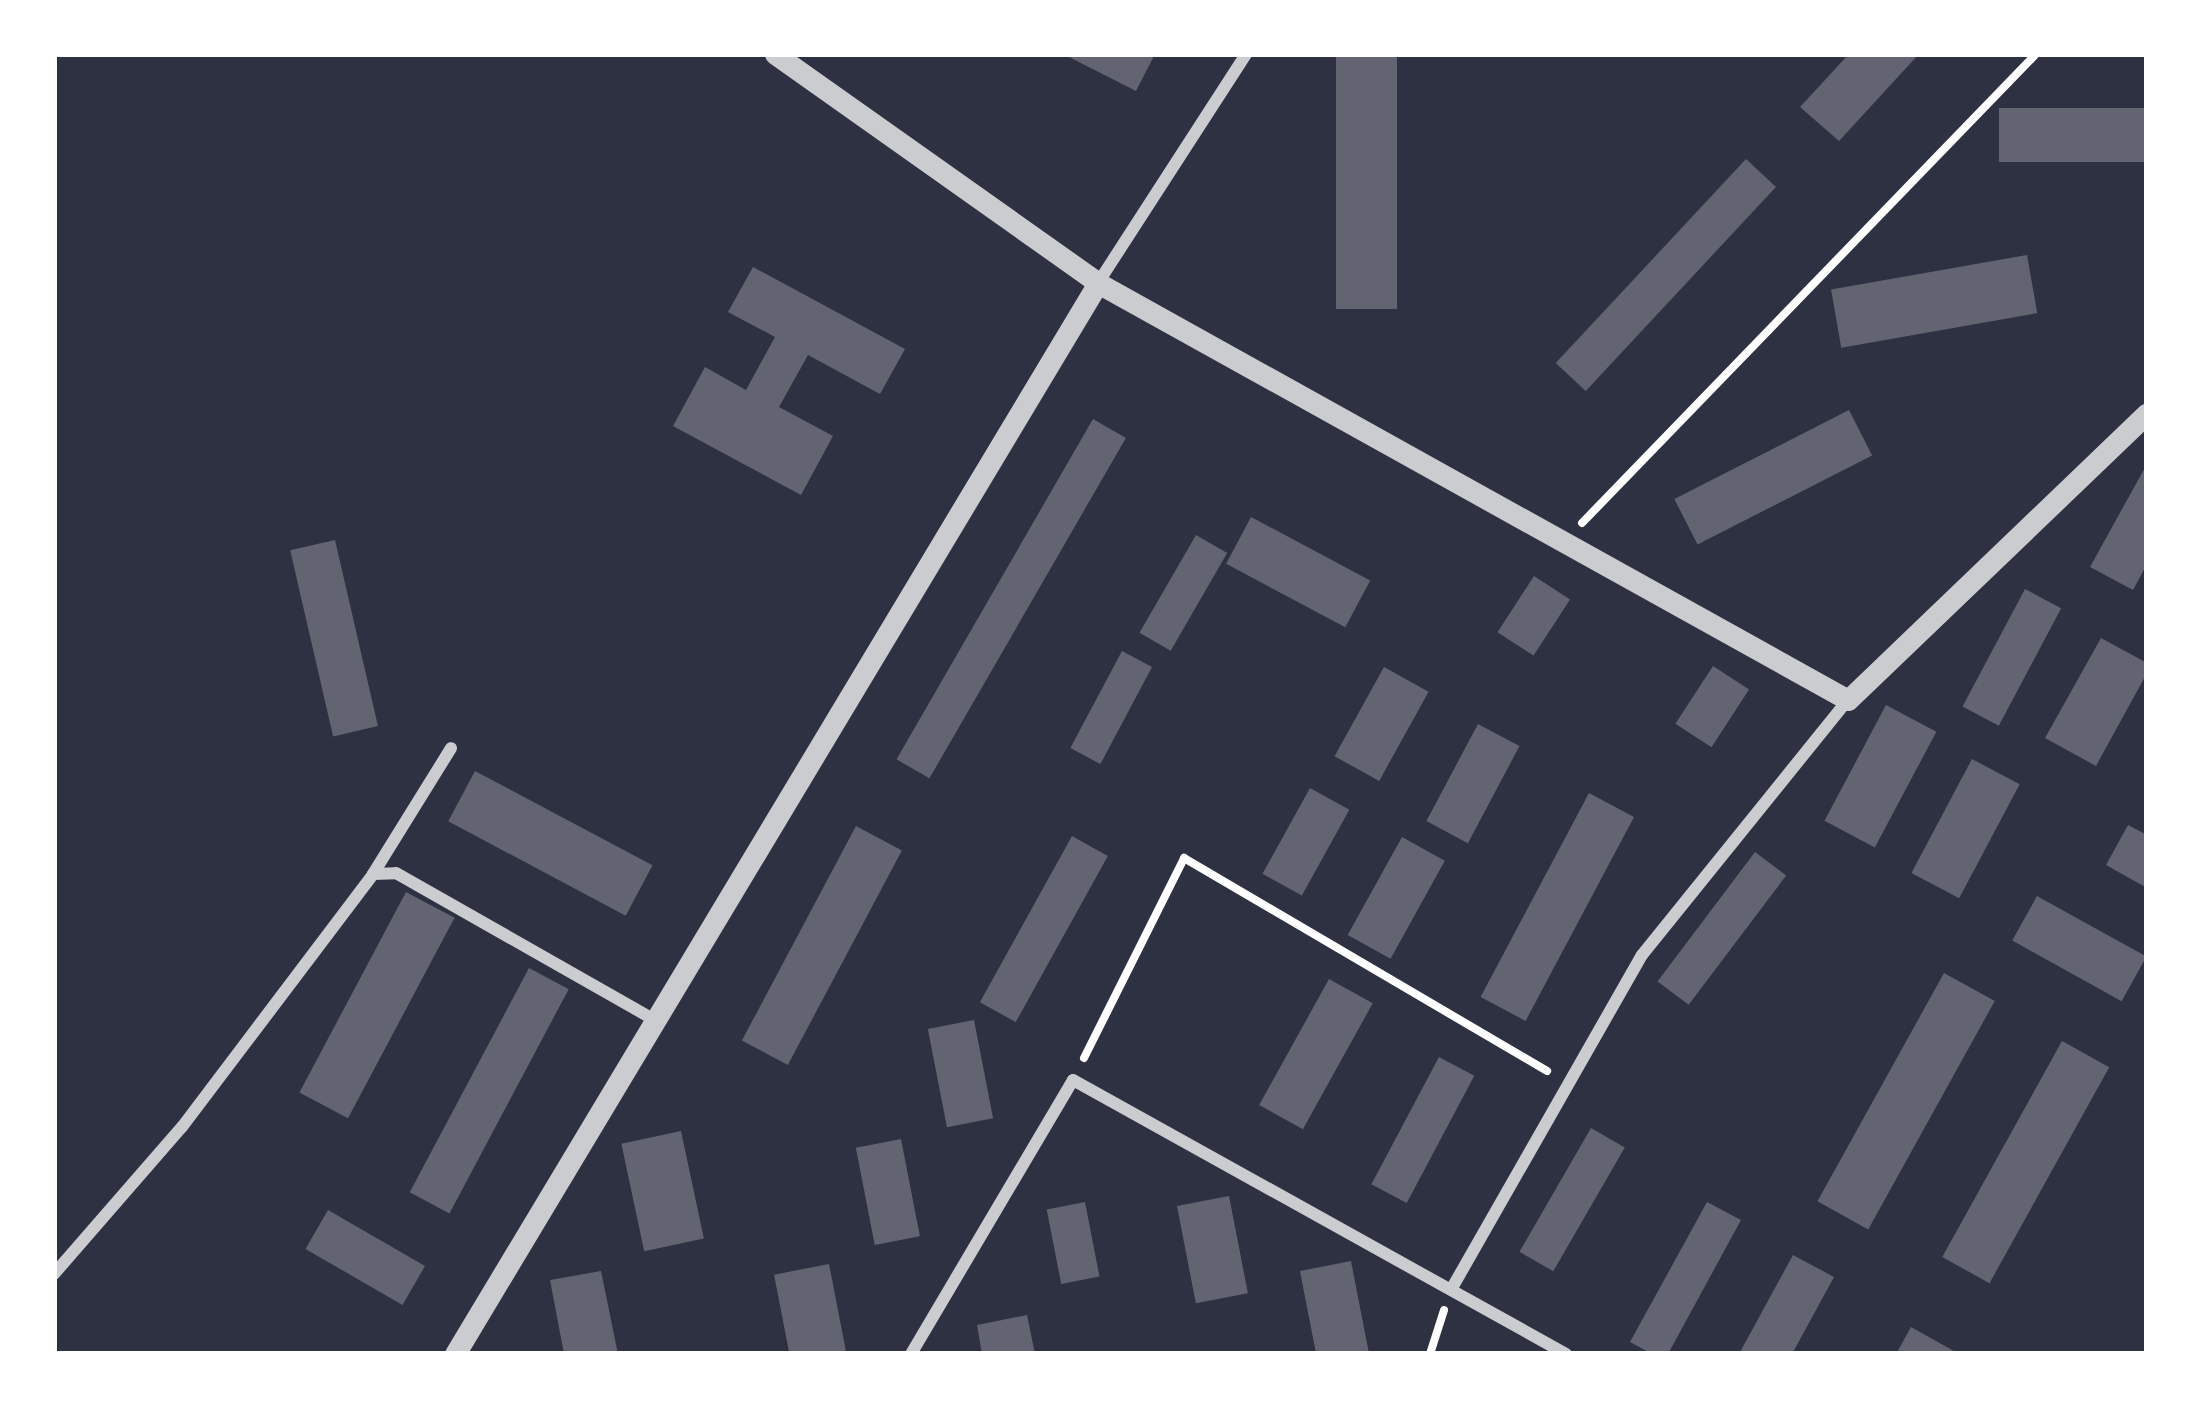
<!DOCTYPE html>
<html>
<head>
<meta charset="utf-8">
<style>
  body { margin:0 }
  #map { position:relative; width:2201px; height:1408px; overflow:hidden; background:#2d3142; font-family:"PT Sans",sans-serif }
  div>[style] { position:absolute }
  .building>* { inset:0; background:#626471; transform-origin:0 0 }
  .path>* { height:8px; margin:-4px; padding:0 4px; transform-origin:4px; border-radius:4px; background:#fff }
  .minor>* { height:12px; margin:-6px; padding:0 6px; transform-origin:6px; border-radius:6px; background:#caccd0 }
  .tertiary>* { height:21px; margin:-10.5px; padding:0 10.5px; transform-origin:10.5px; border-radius:10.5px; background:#caccd0 }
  span { translate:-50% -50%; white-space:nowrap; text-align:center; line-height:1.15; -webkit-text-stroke:9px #fff; paint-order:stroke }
  .frame { position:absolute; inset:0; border:57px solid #fff; pointer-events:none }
</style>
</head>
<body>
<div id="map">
  <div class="building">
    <i style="clip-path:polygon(1063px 54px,1155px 54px,1136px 91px)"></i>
    <i style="left:1336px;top:54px;width:61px;height:255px"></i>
    <i style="clip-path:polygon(1849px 54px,1919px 54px,1839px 141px,1800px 107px)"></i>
    <i style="left:2147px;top:108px;width:54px;height:148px;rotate:90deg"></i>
    <i style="left:1746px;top:159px;width:41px;height:279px;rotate:43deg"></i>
    <i style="left:2027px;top:255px;width:59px;height:199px;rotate:80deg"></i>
    <i style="clip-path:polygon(753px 267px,905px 349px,880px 394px,808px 355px,779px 407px,833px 436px,801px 495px,673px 426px,705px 367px,746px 390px,775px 337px,728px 312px)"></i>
    <i style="left:1849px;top:410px;width:51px;height:196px;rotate:63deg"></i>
    <i style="left:1093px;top:419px;width:38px;height:393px;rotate:30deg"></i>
    <i style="clip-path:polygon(2147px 464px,2147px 564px,2133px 590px,2090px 567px)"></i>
    <i style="left:1251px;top:517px;width:135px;height:53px;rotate:28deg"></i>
    <i style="left:1196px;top:535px;width:36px;height:113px;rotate:30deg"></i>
    <i style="left:335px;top:540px;width:191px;height:46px;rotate:77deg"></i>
    <i style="left:1534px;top:576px;width:43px;height:67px;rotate:33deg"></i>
    <i style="left:2025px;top:589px;width:41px;height:133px;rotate:28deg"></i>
    <i style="clip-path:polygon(2101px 638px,2147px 663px,2147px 673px,2096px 766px,2045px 738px)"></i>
    <i style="left:1122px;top:651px;width:34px;height:110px;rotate:28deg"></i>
    <i style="left:1713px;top:666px;width:43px;height:69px;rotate:33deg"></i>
    <i style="left:1384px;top:667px;width:51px;height:102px;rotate:29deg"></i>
    <i style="left:1886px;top:705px;width:57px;height:131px;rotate:28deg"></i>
    <i style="left:1478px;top:724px;width:47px;height:110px;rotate:28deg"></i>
    <i style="left:1972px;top:759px;width:54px;height:129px;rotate:28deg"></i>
    <i style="left:475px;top:771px;width:201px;height:57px;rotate:28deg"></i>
    <i style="left:1310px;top:788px;width:45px;height:98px;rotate:29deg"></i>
    <i style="left:1589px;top:793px;width:51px;height:231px;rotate:28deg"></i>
    <i style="clip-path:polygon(2128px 825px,2147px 835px,2147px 888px,2106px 865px)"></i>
    <i style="left:856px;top:826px;width:52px;height:243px;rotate:28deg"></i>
    <i style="left:1072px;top:836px;width:41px;height:190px;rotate:29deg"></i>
    <i style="left:1402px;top:837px;width:49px;height:112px;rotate:29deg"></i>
    <i style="left:1755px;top:852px;width:39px;height:162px;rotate:37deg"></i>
    <i style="left:406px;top:892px;width:55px;height:227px;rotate:28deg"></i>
    <i style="left:2037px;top:896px;width:125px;height:51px;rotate:29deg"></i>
    <i style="left:529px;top:968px;width:45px;height:254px;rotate:28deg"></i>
    <i style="left:1944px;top:973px;width:58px;height:261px;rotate:29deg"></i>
    <i style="left:1329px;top:979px;width:50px;height:144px;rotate:29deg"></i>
    <i style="left:974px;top:1020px;width:100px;height:47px;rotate:79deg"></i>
    <i style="left:2062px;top:1041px;width:54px;height:247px;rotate:29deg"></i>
    <i style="left:1439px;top:1057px;width:40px;height:144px;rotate:28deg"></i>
    <i style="left:1591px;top:1128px;width:39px;height:143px;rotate:30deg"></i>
    <i style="left:681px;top:1131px;width:110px;height:61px;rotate:78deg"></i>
    <i style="left:901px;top:1139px;width:99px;height:46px;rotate:79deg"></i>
    <i style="left:1229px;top:1196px;width:99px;height:53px;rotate:79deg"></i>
    <i style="left:1085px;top:1202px;width:76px;height:39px;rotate:79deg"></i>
    <i style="clip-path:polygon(1707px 1202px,1741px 1220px,1668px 1354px,1652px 1354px,1630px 1342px)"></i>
    <i style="left:328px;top:1210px;width:112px;height:45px;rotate:30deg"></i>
    <i style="clip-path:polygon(1793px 1255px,1834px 1277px,1792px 1354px,1739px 1354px)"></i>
    <i style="left:1351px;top:1261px;width:95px;height:52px;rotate:79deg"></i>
    <i style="left:829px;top:1264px;width:92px;height:56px;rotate:79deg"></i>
    <i style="clip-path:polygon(601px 1271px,618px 1354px,564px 1354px,550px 1280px)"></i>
    <i style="clip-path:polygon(1027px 1315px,1035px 1354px,982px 1354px,977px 1325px)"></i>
    <i style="clip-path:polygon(1911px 1327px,1954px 1351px,1953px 1354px,1896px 1354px)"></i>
  </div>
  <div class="path">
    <i style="left:1582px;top:523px;width:653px;rotate:-45.93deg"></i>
    <i style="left:1084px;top:1058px;width:224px;rotate:-63.4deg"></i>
    <i style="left:1184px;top:858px;width:421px;rotate:30.4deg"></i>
    <i style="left:1430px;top:1354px;width:46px;rotate:-72.3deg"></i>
  </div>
  <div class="minor">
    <i style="left:1098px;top:283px;width:273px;rotate:-57.1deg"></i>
    <i style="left:373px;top:874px;width:23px;rotate:-2deg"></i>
    <i style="left:396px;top:873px;width:298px;rotate:29.6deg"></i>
    <i style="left:54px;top:1274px;width:195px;rotate:-49deg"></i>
    <i style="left:182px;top:1127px;width:317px;rotate:-52.9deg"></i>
    <i style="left:373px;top:874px;width:148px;rotate:-58.2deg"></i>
    <i style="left:1452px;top:1288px;width:383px;rotate:-60.3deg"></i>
    <i style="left:1642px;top:955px;width:328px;rotate:-51.1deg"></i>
    <i style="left:911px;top:1354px;width:318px;rotate:-59.4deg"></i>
    <i style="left:1073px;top:1080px;width:564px;rotate:29.06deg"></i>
  </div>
  <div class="tertiary">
    <i style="left:775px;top:54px;width:396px;rotate:35.3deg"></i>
    <i style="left:1098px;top:283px;width:858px;rotate:29.07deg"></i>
    <i style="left:1848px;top:700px;width:414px;rotate:-43.8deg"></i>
    <i style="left:455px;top:1354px;width:1249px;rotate:-59.02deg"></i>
  </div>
  <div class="frame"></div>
</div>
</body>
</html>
